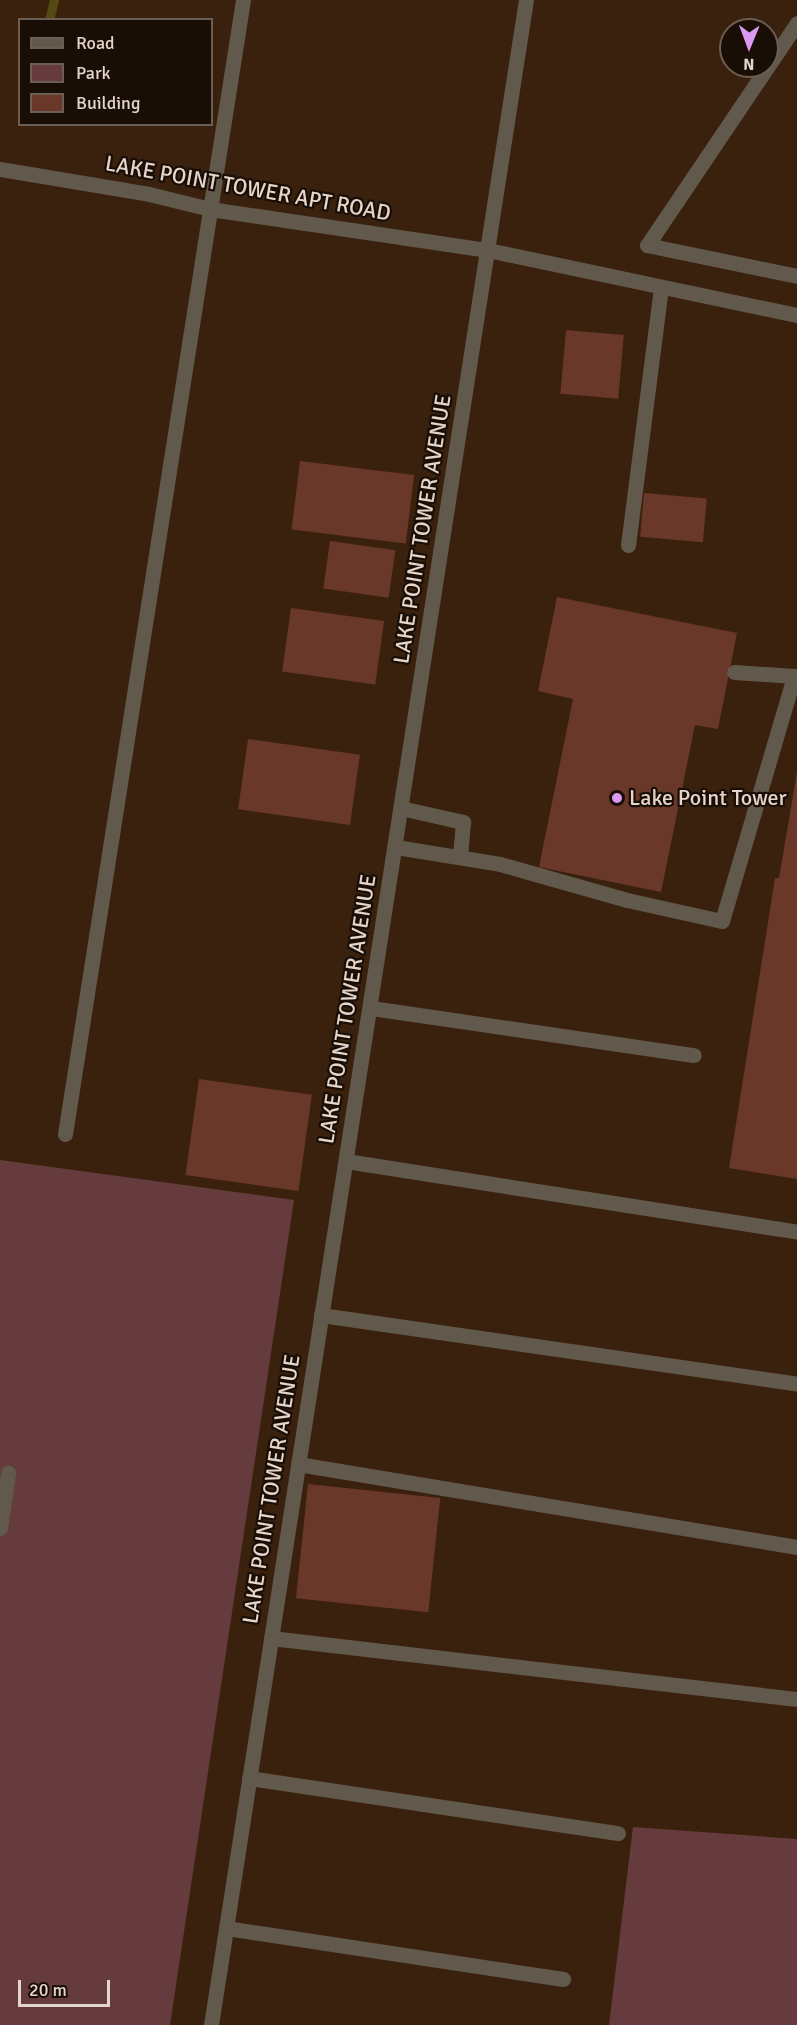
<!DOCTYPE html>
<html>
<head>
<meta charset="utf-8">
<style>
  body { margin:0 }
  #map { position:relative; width:797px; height:2025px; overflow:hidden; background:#3a210d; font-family:Signika,sans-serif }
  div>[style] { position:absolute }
  .green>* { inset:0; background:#653b3d }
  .stream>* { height:9px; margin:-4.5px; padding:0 4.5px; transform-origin:4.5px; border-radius:4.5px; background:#554a11 }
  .building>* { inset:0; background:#6a3829; transform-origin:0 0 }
  .minor>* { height:15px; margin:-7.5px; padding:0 7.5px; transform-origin:7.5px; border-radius:7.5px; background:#62594d }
  .dots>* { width:16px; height:16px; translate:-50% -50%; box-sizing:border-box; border:3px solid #190e06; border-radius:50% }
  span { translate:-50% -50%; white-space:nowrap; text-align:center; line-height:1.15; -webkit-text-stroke:4.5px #190e06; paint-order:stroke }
  .street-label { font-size:22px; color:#e6d5ca }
  .poi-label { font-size:22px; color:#e6d5ca }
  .left { translate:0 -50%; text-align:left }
  .legend { position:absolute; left:18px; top:18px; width:195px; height:108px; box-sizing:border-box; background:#190e06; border:2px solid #6b5e54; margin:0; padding:8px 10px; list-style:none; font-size:18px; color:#e6d5ca }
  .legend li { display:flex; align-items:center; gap:12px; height:30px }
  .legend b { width:30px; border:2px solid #6b5e54 }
  .north { position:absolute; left:719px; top:18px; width:60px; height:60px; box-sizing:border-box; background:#190e06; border:2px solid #6b5e54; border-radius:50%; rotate:181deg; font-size:16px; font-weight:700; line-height:24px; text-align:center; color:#e6d5ca }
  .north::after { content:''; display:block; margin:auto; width:21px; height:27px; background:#dc99f4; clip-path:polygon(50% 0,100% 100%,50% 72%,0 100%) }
  .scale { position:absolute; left:18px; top:1980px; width:92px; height:27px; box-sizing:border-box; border:3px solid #e6d5ca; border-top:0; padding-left:8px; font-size:18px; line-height:21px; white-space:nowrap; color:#e6d5ca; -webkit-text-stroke:4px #190e06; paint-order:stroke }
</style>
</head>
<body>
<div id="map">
  <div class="green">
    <i style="clip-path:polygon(0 1160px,294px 1200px,170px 2025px,0 2025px)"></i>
    <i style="clip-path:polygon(633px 1827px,797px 1839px,797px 2025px,609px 2025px)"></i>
  </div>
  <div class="stream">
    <i style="left:49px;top:20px;width:21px;rotate:-76deg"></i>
  </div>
  <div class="building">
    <i style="left:566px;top:330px;width:58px;height:64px;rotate:5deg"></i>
    <i style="left:300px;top:461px;width:115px;height:69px;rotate:7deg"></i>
    <i style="left:644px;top:493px;width:63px;height:44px;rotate:5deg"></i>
    <i style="left:330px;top:541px;width:66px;height:48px;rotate:8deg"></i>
    <i style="clip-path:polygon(557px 597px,737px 633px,718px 729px,695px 725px,661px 892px,539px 867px,573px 699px,538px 691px)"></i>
    <i style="left:291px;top:608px;width:94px;height:64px;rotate:8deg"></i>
    <i style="left:248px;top:739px;width:113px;height:71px;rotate:8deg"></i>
    <i style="clip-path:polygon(797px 772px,797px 1179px,729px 1168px,775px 878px,779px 878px)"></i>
    <i style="left:199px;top:1079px;width:114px;height:97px;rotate:8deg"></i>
    <i style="left:308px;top:1484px;width:133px;height:115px;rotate:6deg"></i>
  </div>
  <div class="minor">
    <i style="left:797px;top:23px;width:268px;rotate:124deg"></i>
    <i style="left:647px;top:245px;width:153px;rotate:11.7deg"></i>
    <i style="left:0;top:169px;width:151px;rotate:9.5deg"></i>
    <i style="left:149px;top:194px;width:63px;rotate:13.8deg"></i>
    <i style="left:210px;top:209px;width:281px;rotate:8.4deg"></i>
    <i style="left:488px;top:250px;width:316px;rotate:11.9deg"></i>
    <i style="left:628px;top:545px;width:260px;rotate:-82.7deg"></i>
    <i style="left:401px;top:808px;width:64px;rotate:12.7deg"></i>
    <i style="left:463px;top:822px;width:35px;rotate:95deg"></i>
    <i style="left:396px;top:847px;width:105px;rotate:9.3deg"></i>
    <i style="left:500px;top:864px;width:132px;rotate:15.8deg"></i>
    <i style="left:627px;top:900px;width:97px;rotate:12.5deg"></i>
    <i style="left:722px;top:921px;width:255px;rotate:-73.6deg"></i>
    <i style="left:794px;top:676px;width:60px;rotate:-176.2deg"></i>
    <i style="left:371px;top:1008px;width:326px;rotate:8.3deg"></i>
    <i style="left:65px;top:1134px;width:1148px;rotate:-81.08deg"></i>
    <i style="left:346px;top:1161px;width:457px;rotate:8.9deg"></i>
    <i style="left:321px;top:1315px;width:481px;rotate:8.2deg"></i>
    <i style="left:298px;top:1464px;width:506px;rotate:9.44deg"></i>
    <i style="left:0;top:1528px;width:56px;rotate:-81.7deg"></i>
    <i style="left:271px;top:1638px;width:530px;rotate:6.62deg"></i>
    <i style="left:249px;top:1778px;width:373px;rotate:8.5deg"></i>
    <i style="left:226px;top:1928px;width:341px;rotate:8.6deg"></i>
    <i style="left:211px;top:2025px;width:2049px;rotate:-81.16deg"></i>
  </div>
  <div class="dots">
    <i style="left:617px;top:798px;background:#dc99f4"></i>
  </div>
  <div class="street-label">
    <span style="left:248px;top:188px;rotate:10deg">LAKE POINT TOWER APT ROAD</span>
    <span style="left:422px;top:529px;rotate:-81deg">LAKE POINT TOWER AVENUE</span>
    <span style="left:347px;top:1009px;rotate:-81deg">LAKE POINT TOWER AVENUE</span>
    <span style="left:271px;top:1489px;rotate:-81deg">LAKE POINT TOWER AVENUE</span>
  </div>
  <div class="poi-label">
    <span class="left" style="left:629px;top:798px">Lake Point Tower</span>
  </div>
  <ul class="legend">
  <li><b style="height:8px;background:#62594d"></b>Road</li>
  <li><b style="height:16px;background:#653b3d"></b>Park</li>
  <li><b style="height:16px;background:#6a3829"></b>Building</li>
  </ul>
  <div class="north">N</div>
  <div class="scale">20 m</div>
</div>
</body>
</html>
